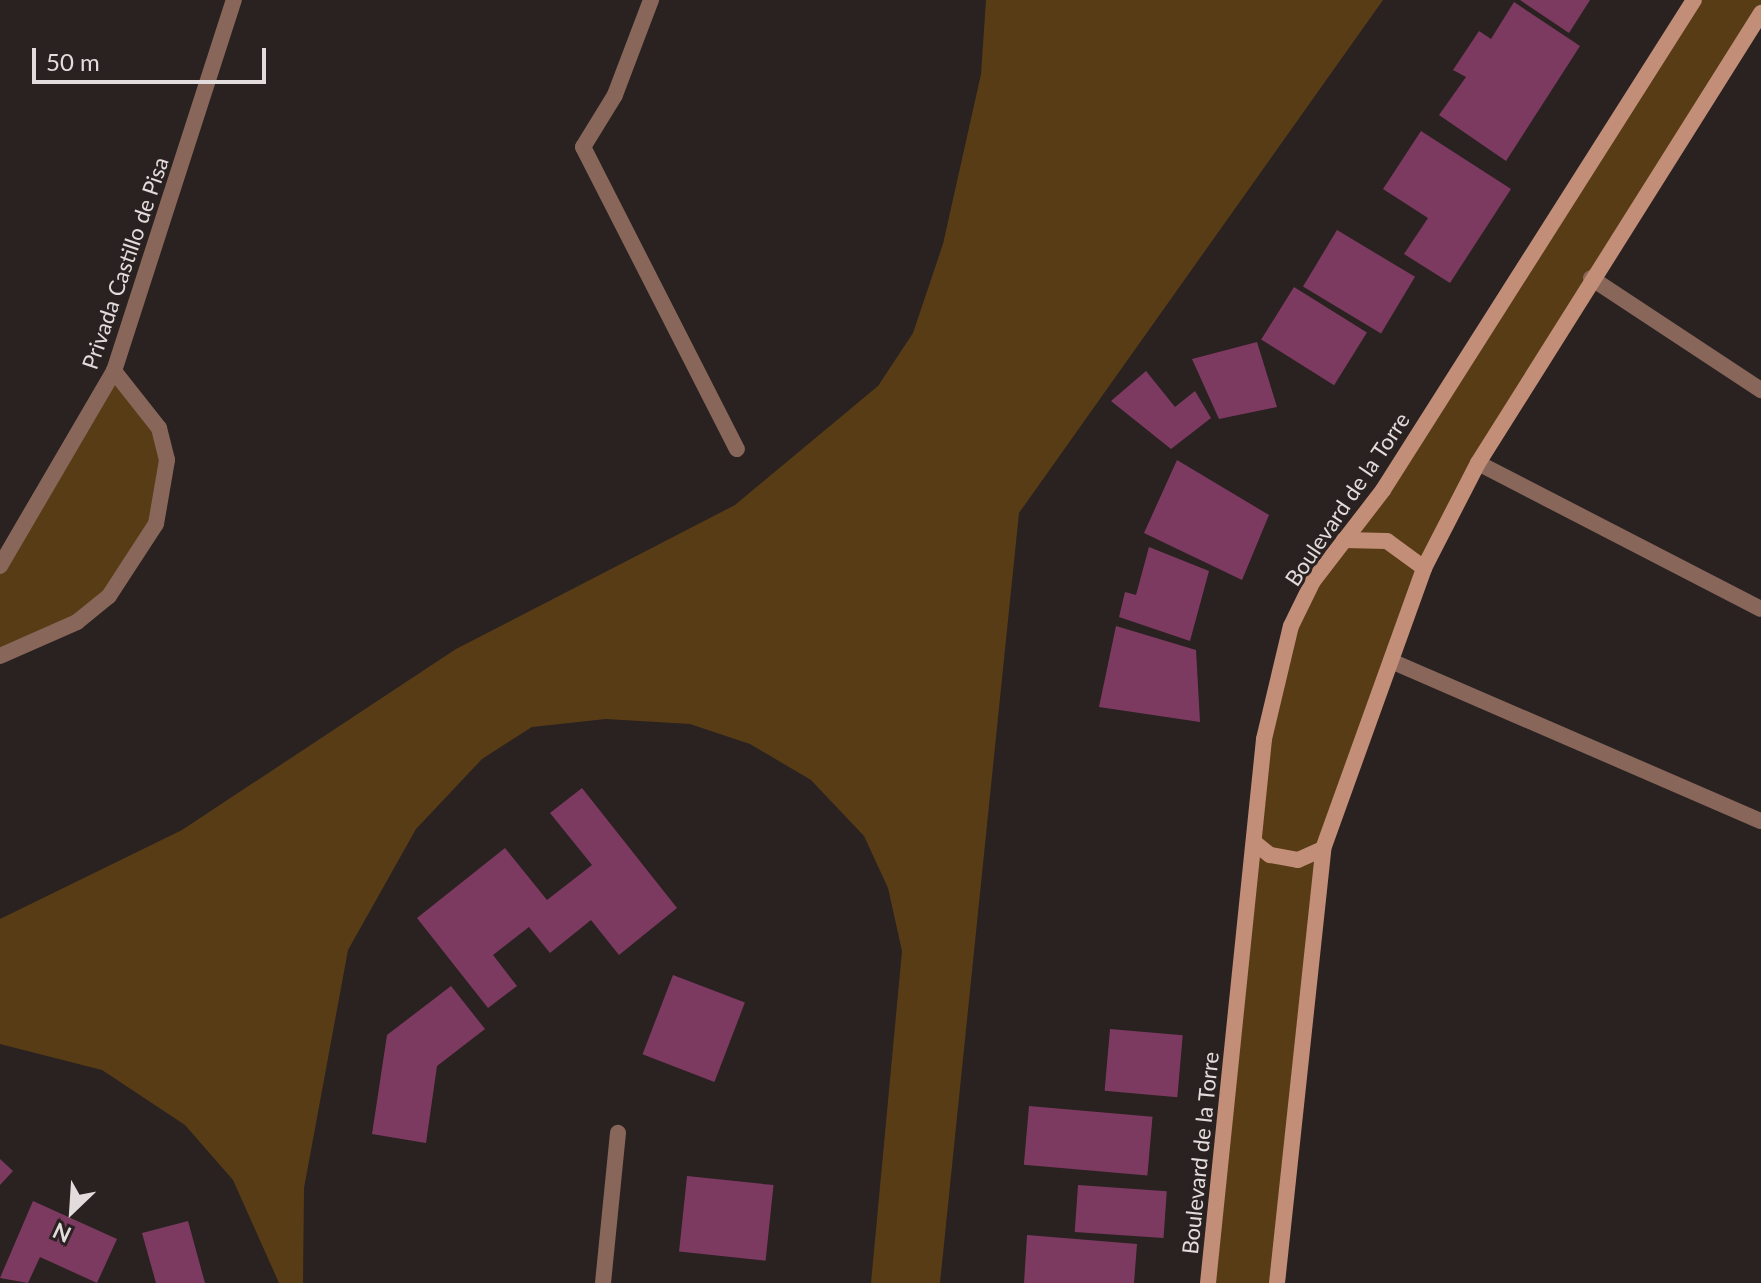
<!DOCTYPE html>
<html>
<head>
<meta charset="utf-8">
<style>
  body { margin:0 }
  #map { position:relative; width:1761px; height:1283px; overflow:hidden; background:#2a2121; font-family:Lato,sans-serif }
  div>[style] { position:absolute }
  .green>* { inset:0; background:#583c16 }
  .building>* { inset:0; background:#7d3a60; transform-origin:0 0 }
  .lane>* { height:16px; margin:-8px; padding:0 8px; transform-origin:8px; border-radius:8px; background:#88675a }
  .street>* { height:16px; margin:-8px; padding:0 8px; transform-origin:8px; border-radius:8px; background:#88675a }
  .secondary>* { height:16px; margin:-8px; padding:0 8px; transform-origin:8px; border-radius:8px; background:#c28e78 }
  span { translate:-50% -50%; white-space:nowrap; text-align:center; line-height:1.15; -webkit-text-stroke:6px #2a2121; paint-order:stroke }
  .street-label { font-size:22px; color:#e3dcdd }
  .north { position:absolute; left:32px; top:1171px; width:80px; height:80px; -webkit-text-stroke:6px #2a2121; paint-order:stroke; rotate:205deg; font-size:22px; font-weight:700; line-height:32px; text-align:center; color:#e3dcdd }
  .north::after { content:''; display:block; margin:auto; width:28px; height:36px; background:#e3dcdd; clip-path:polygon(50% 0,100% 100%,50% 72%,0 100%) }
  .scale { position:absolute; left:32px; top:48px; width:234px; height:36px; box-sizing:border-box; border:4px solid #e3dcdd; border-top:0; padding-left:10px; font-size:24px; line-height:28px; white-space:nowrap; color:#e3dcdd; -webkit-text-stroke:6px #2a2121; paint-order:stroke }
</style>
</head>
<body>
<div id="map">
  <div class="green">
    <i style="clip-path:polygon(986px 0,1383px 0,1019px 513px,940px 1283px,871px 1283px,902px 951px,888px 888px,864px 836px,811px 780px,750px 744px,690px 724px,606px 719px,532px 727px,482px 759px,416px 829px,348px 950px,304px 1188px,303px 1283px,279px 1283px,233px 1180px,185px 1125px,102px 1070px,0 1044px,0 919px,182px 830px,456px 649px,735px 505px,878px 386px,913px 333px,943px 244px,981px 74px)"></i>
    <i style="clip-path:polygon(1694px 0,1761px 0,1761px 13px,1446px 522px,1323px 849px,1277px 1283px,1208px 1283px,1264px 739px,1291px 626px)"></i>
    <i style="clip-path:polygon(114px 371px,159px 428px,165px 494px,109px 596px,0 656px,0 566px)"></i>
  </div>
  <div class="building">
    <i style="clip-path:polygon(1520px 0,1590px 0,1569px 33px)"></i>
    <i style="clip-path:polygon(1514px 2px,1580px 46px,1506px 161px,1439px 115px,1466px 77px,1453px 70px,1479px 31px,1491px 39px)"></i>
    <i style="clip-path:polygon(1421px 131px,1511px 189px,1450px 283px,1404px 254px,1428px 218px,1383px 189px)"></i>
    <i style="left:1337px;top:230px;width:91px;height:66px;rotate:31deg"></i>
    <i style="left:1294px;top:287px;width:86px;height:62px;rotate:32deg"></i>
    <i style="clip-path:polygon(1257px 342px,1277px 407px,1219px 419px,1192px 359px)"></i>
    <i style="clip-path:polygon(1146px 371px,1175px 407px,1195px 391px,1211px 418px,1171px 449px,1111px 401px)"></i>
    <i style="clip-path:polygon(1177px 460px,1269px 515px,1242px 580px,1144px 533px)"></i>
    <i style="clip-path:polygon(1149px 547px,1209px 571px,1190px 641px,1119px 617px,1125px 592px,1136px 595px)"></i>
    <i style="clip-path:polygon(1116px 626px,1196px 650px,1200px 722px,1099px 707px)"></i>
    <i style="clip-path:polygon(582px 788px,677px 908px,619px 955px,591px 920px,550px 953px,529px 927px,493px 955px,517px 986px,488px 1008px,417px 918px,505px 848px,547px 900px,592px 865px,550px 813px)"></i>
    <i style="left:673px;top:975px;width:77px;height:85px;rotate:21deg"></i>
    <i style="clip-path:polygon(451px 986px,485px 1029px,437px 1066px,426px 1143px,372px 1134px,387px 1035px)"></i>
    <i style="left:1110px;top:1029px;width:73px;height:62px;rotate:5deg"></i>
    <i style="left:1029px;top:1106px;width:124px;height:59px;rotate:5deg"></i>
    <i style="clip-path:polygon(0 1159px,13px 1171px,0 1185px)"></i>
    <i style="left:687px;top:1176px;width:87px;height:76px;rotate:6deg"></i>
    <i style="left:1078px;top:1185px;width:89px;height:47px;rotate:4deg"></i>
    <i style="clip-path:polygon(33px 1201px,117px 1239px,97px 1283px,40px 1257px,28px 1283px,0 1278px)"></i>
    <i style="clip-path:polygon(188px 1221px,205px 1283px,156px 1283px,142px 1233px)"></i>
    <i style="clip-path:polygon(1027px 1235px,1137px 1244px,1134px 1283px,1024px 1283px)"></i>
  </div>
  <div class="lane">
    <i style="left:1591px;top:278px;width:204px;rotate:33.4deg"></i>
    <i style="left:1478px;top:463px;width:318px;rotate:27.3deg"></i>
    <i style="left:1391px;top:661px;width:403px;rotate:23.4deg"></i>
  </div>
  <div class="street">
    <i style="left:651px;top:0;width:102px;rotate:110.8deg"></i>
    <i style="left:615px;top:95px;width:61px;rotate:121.6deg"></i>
    <i style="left:583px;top:147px;width:339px;rotate:63deg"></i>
    <i style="left:0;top:566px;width:226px;rotate:-59.7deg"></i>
    <i style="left:114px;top:371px;width:390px;rotate:-72.1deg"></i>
    <i style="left:0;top:656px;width:84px;rotate:-23.8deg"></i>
    <i style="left:77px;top:622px;width:41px;rotate:-39.1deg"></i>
    <i style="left:109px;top:596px;width:86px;rotate:-56.9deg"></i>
    <i style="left:156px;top:524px;width:65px;rotate:-80.2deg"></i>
    <i style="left:167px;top:460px;width:33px;rotate:-104deg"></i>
    <i style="left:159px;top:428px;width:73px;rotate:-128.3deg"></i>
    <i style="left:603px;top:1283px;width:151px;rotate:-84.3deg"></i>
  </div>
  <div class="secondary">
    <i style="left:1344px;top:540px;width:43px;rotate:1.3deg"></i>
    <i style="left:1387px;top:541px;width:46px;rotate:36.1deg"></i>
    <i style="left:1255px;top:843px;width:19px;rotate:39deg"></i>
    <i style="left:1270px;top:855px;width:28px;rotate:10deg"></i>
    <i style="left:1298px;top:860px;width:27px;rotate:-24deg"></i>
    <i style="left:1208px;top:1283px;width:547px;rotate:-84.12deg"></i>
    <i style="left:1264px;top:739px;width:116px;rotate:-76.6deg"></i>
    <i style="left:1291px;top:626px;width:50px;rotate:-63.9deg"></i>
    <i style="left:1313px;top:581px;width:115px;rotate:-52.4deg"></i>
    <i style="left:1383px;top:490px;width:580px;rotate:-57.6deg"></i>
    <i style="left:1277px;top:1283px;width:436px;rotate:-83.9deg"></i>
    <i style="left:1323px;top:849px;width:299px;rotate:-70.2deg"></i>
    <i style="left:1424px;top:568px;width:118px;rotate:-62.8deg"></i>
    <i style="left:1478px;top:463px;width:532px;rotate:-57.83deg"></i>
  </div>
  <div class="street-label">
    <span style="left:125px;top:263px;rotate:-71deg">Privada Castillo de Pisa</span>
    <span style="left:1347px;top:499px;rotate:-56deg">Boulevard de la Torre</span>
    <span style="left:1200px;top:1153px;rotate:-84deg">Boulevard de la Torre</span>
  </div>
  <div class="north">N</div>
  <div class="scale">50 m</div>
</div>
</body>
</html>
